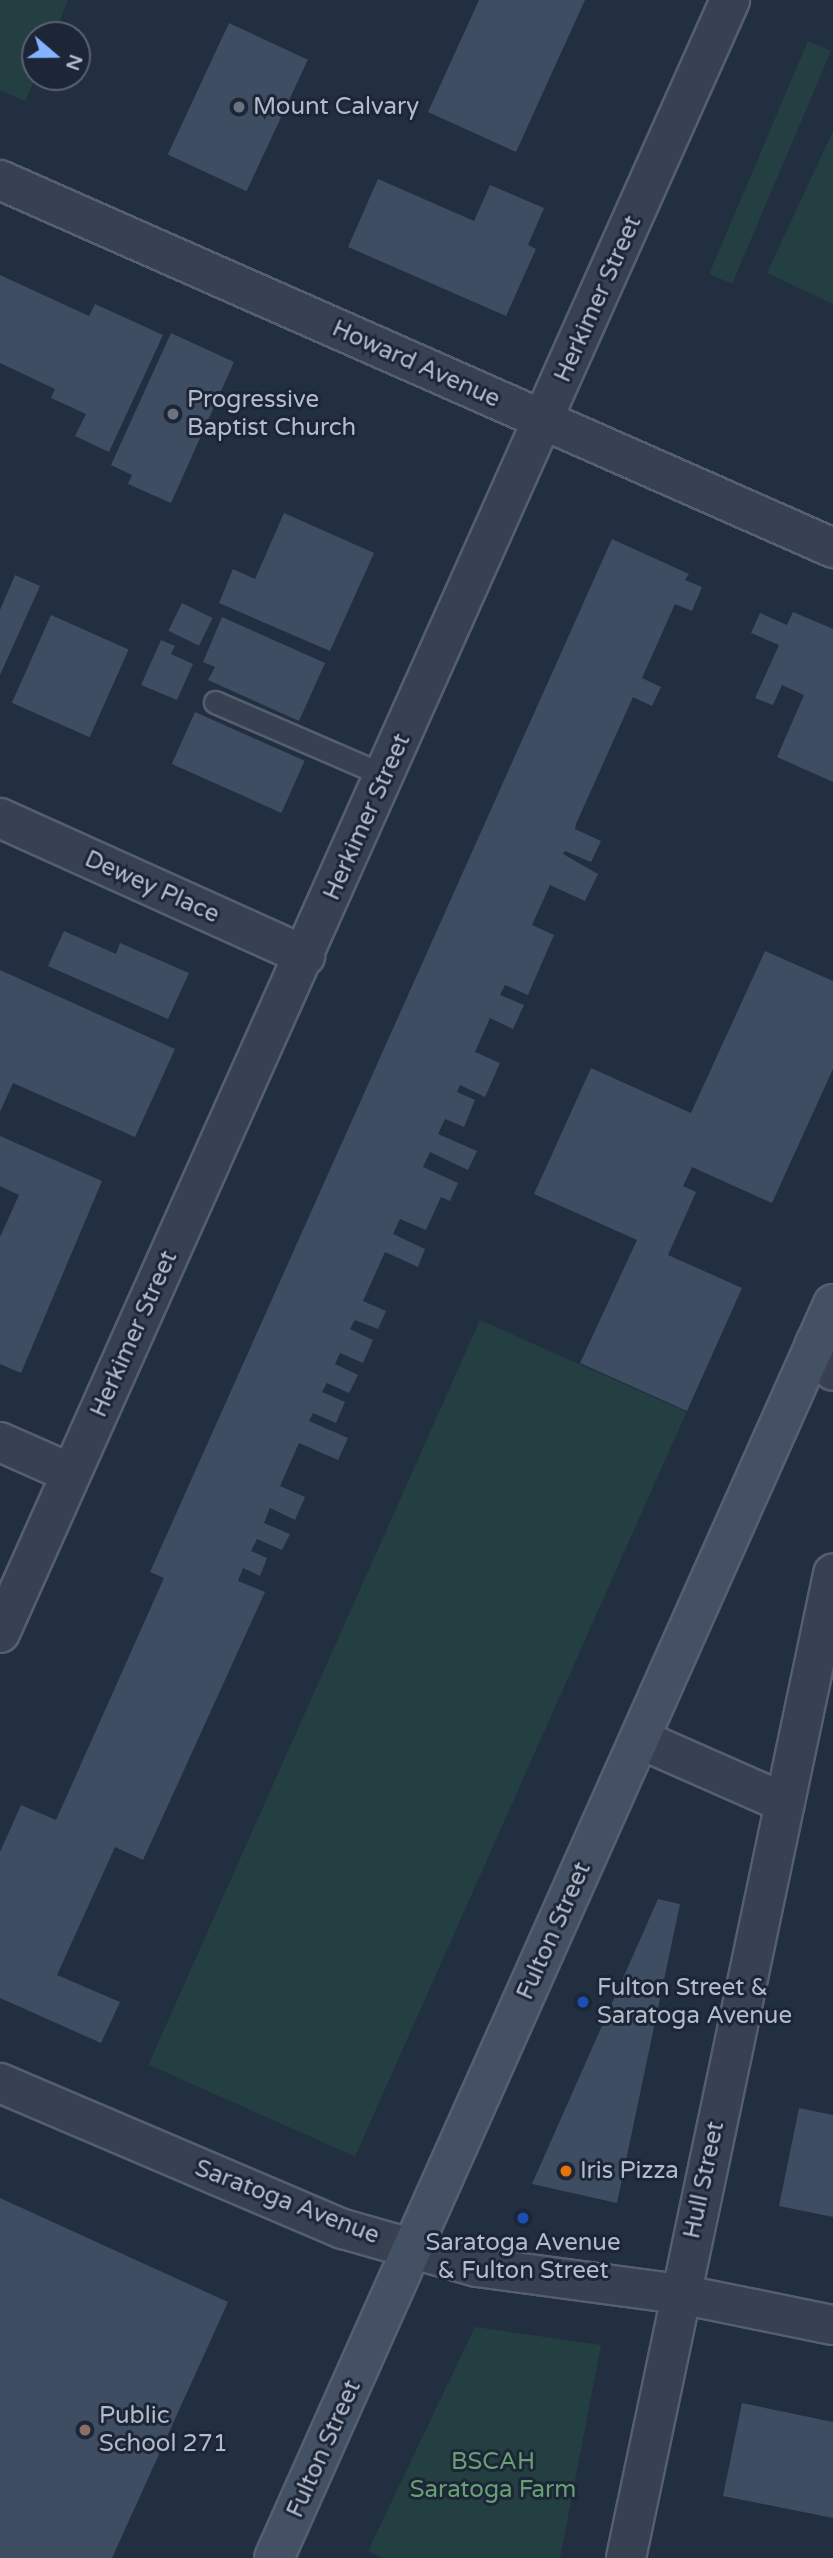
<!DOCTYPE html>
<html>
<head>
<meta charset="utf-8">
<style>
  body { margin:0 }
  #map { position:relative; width:833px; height:2558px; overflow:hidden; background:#222f41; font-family:"Varela Round",sans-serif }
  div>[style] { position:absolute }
  .green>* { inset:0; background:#243f42; transform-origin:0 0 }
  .building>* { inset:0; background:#3e4d61; transform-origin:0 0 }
  .roads { filter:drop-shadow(2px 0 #555f6f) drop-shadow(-2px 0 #555f6f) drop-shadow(0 2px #555f6f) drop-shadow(0 -2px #555f6f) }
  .lane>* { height:21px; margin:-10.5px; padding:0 10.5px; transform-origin:10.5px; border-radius:10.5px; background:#374151 }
  .street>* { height:38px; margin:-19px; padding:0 19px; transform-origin:19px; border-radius:19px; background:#374151 }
  .secondary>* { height:38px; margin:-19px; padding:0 19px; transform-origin:19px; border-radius:19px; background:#445064 }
  .dots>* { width:19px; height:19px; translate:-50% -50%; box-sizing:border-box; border:4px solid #1c2636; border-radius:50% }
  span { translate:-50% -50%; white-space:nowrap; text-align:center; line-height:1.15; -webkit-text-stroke:6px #1c2636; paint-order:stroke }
  .poi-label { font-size:24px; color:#b3bccc }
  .left { translate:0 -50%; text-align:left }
  .street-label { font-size:24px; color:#b3bccc }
  .park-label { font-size:24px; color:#689f75 }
  .north { position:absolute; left:21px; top:21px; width:70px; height:70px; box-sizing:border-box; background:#1c2636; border:2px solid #586272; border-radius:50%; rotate:110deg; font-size:19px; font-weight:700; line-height:28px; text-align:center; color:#b3bccc }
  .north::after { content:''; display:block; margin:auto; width:24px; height:32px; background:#85b3ff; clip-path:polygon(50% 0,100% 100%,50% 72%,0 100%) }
</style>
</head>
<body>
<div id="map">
  <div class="green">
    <i style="clip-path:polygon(0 0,68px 0,54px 35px,35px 35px,36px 77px,25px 101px,0 90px)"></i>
    <i style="left:808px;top:41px;width:25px;height:253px;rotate:23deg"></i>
    <i style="clip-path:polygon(833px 131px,833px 304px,767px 273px)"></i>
    <i style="left:480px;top:1320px;width:226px;height:815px;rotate:24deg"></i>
    <i style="clip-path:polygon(475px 2327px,601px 2345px,560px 2558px,383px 2558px,368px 2551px)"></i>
  </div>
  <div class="building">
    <i style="clip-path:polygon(479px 0,585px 0,516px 152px,428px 112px)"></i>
    <i style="left:229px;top:23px;width:87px;height:145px;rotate:25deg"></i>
    <i style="clip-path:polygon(378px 179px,474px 221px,490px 185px,544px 208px,528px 245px,536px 249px,506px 316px,348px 247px)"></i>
    <i style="clip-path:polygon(0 275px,89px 316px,95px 304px,163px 335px,109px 452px,75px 436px,86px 414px,51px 398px,55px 389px,0 363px)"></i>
    <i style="clip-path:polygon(171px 333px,234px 362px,171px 503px,128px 484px,132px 475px,111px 465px)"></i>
    <i style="clip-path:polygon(284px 513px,374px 553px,330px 651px,219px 603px,233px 569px,255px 579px)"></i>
    <i style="clip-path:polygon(612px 539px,689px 574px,685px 580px,702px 587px,692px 611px,675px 604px,642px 678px,661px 687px,652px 706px,633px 697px,576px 824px,575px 829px,601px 841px,591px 862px,565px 851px,563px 854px,598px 874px,585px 901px,550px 885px,532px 925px,554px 935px,528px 995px,505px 985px,500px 995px,524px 1005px,513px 1029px,490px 1018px,475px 1052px,500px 1063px,485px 1097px,460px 1085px,457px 1092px,475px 1100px,464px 1127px,445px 1119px,438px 1134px,477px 1151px,468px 1170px,430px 1152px,423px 1167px,458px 1183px,450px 1201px,441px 1197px,426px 1230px,400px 1219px,393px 1234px,425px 1249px,418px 1267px,385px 1252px,363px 1301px,386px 1311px,378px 1329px,355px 1320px,350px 1329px,373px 1340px,363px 1363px,340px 1353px,335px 1364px,358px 1375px,349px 1393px,327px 1383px,322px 1392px,345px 1402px,336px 1423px,313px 1413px,309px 1421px,348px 1438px,338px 1460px,299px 1443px,280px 1486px,305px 1497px,295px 1520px,270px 1508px,264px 1523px,290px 1534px,282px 1550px,257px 1539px,251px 1551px,267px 1558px,260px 1576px,243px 1568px,238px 1581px,265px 1592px,143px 1860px,115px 1847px,57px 1975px,120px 2002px,101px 2043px,0 1998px,0 1852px,21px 1805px,56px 1820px,164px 1578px,150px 1572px)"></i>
    <i style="clip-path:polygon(15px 575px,40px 586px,0 675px,0 610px)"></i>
    <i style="left:182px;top:603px;width:34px;height:31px;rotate:26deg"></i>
    <i style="clip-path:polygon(793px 612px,833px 629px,833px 782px,777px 757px,804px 695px,782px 685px,773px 705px,755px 698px,779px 645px,751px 633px,760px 613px,787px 625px)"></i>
    <i style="left:51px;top:615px;width:85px;height:96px;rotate:24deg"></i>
    <i style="clip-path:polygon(222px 617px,325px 663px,299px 721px,208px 680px,215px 667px,203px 662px)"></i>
    <i style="clip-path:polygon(161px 640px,175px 646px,171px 654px,193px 664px,177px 700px,141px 685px)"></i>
    <i style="left:195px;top:712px;width:120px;height:57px;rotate:24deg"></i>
    <i style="clip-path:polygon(64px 931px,116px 954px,120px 943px,189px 973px,168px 1019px,48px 966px)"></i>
    <i style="clip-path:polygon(765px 951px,833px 981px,833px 1069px,772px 1203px,692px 1167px,683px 1186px,696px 1192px,668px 1255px,742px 1288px,687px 1411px,580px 1363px,637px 1240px,534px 1194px,591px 1068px,691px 1113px)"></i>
    <i style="clip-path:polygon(0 970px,175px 1049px,135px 1137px,13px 1083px,0 1112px)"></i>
    <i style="clip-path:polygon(0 1136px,102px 1181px,21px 1373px,0 1364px,0 1237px,19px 1195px,0 1186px)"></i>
    <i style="clip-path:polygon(658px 1899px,680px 1904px,617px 2203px,532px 2184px)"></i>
    <i style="clip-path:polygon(799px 2108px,833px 2115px,833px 2217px,779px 2206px)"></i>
    <i style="clip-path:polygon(0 2198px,228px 2302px,112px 2558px,0 2558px)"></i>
    <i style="clip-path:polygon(742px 2403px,833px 2422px,833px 2518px,723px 2496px)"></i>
  </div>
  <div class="roads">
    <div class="lane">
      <i style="left:215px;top:702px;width:186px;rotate:23.4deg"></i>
    </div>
    <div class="street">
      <i style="left:0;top:180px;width:911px;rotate:23.83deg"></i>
      <i style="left:0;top:818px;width:335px;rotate:24.3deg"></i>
      <i style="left:815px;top:1344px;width:32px;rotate:56deg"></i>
      <i style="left:0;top:1442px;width:77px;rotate:23.9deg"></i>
      <i style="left:0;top:1633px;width:1789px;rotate:-65.91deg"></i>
      <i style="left:642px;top:1740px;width:156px;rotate:23.8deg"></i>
      <i style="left:0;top:2083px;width:373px;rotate:23.1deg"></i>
      <i style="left:343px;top:2229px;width:139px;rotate:15.8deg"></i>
      <i style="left:477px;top:2267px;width:205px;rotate:7.6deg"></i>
      <i style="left:680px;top:2294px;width:156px;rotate:11.5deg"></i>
      <i style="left:626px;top:2558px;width:1006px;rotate:-78.12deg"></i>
    </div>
    <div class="secondary">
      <i style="left:274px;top:2558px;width:1373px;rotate:-65.97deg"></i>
    </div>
  </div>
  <div class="dots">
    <i style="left:239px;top:107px;background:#6b7280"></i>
    <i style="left:173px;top:414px;background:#6b7280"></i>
    <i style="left:583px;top:2002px;background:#1a4fb4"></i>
    <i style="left:566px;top:2171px;background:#e8710a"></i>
    <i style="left:523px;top:2218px;background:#1a4fb4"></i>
    <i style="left:85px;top:2430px;background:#8d6e63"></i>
  </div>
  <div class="poi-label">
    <span class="left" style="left:253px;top:107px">Mount Calvary</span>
    <span class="left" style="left:187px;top:414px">Progressive<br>Baptist Church</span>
    <span class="left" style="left:597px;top:2002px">Fulton Street &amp;<br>Saratoga Avenue</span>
    <span class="left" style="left:580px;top:2171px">Iris Pizza</span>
    <span style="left:523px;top:2257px">Saratoga Avenue<br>&amp; Fulton Street</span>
    <span class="left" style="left:99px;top:2430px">Public<br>School 271</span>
  </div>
  <div class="street-label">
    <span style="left:598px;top:299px;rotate:-66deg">Herkimer Street</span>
    <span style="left:416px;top:364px;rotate:24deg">Howard Avenue</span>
    <span style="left:367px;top:817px;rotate:-66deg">Herkimer Street</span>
    <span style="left:152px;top:887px;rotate:24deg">Dewey Place</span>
    <span style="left:134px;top:1334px;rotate:-66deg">Herkimer Street</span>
    <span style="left:554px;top:1931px;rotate:-66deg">Fulton Street</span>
    <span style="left:704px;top:2180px;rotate:-78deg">Hull Street</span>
    <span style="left:287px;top:2202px;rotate:21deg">Saratoga Avenue</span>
    <span style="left:324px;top:2449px;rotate:-66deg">Fulton Street</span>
  </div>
  <div class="park-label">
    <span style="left:493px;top:2476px">BSCAH<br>Saratoga Farm</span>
  </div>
  <div class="north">N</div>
</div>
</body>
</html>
